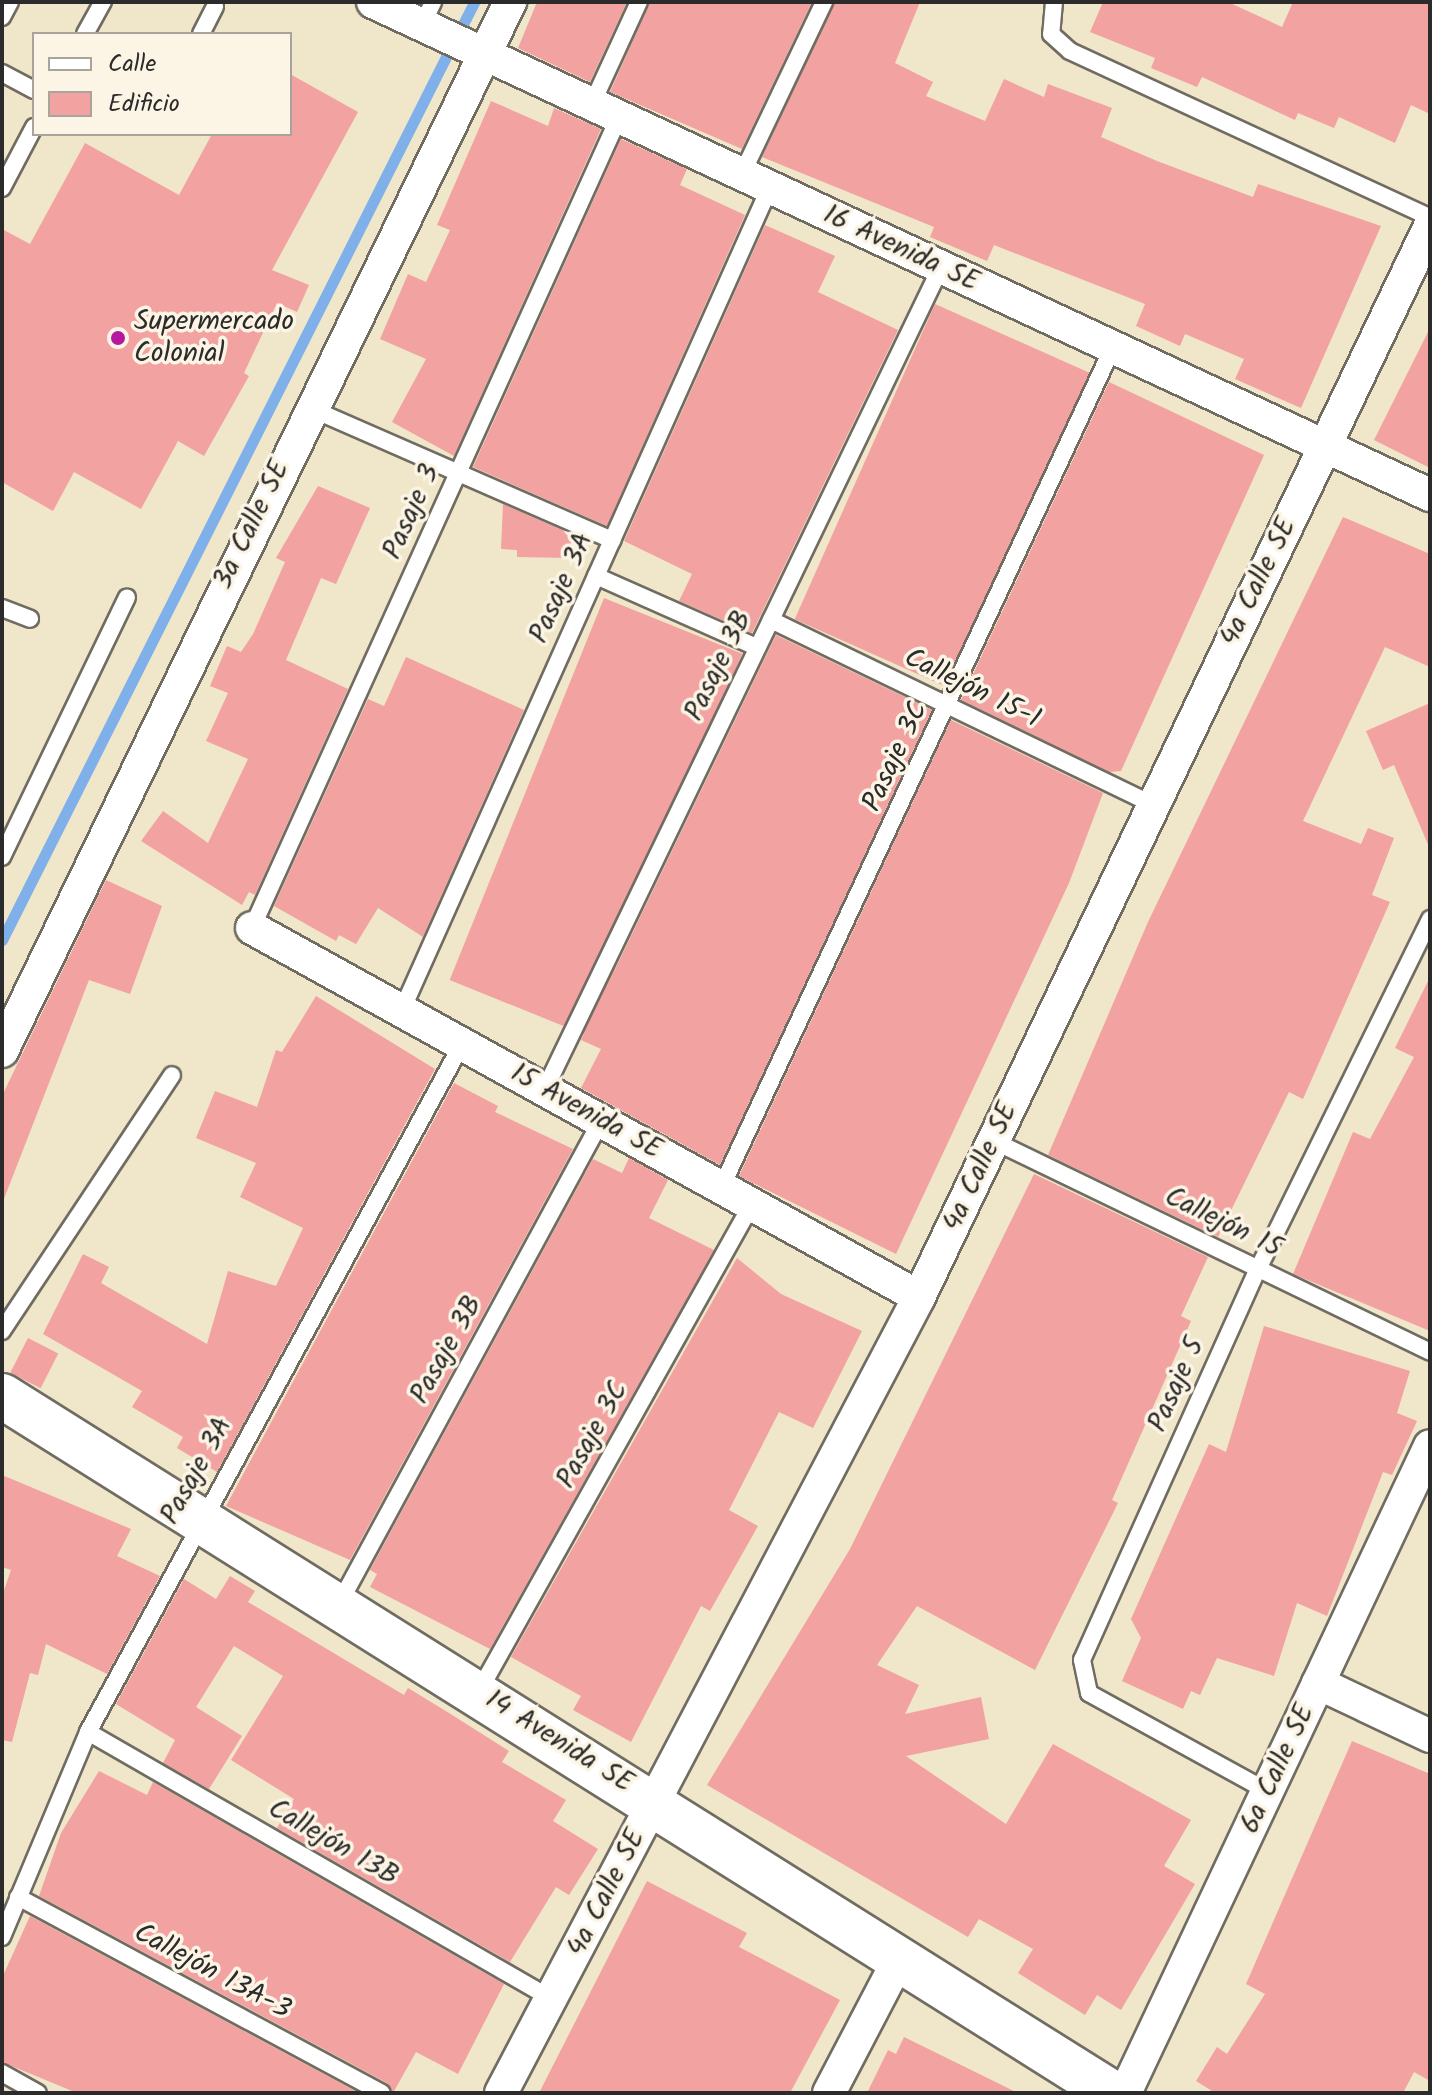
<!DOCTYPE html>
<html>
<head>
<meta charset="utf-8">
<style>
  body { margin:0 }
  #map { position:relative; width:1432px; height:2095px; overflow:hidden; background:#f0e6c9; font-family:Kalam,sans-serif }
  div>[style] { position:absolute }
  .stream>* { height:11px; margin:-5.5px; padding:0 5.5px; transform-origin:5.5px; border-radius:5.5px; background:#7fb0ea }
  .building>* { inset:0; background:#f1a2a1; transform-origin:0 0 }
  .roads { filter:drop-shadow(2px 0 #706c62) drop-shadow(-2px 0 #706c62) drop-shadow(0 2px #706c62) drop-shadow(0 -2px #706c62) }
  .lane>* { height:16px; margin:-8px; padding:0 8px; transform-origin:8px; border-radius:8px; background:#fff }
  .street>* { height:32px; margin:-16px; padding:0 16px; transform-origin:16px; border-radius:16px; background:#fff }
  .secondary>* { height:44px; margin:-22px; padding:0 22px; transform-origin:22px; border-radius:22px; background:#fff }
  .dots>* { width:22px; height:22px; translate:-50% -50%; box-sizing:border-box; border:4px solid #fcf5e5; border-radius:50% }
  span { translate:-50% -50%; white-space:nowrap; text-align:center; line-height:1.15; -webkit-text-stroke:7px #fcf5e5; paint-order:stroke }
  .street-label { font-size:28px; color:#2b2b2b }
  .poi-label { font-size:28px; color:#2b2b2b }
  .left { translate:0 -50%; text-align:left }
  .frame { position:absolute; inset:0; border:4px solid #2b2b2b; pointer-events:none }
  .legend { position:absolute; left:32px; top:32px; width:260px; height:104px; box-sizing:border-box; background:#fcf5e5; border:2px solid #a8a49b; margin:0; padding:10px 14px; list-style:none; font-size:24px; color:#2b2b2b }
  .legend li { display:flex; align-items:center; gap:16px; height:40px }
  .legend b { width:40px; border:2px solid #a8a49b }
</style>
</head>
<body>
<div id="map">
  <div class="stream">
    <i style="left:461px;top:28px;width:29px;rotate:-63deg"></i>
    <i style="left:2px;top:940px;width:988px;rotate:-63.31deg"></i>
  </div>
  <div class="building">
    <i style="clip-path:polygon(537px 2px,627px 2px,590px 82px,518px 48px)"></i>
    <i style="clip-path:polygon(650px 2px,812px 2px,742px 149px,610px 92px)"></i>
    <i style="clip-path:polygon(835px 2px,920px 2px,895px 63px,933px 82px,926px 96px,985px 121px,1004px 79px,1044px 97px,1048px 84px,1112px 108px,1101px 137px,1157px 161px,1253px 197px,1258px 184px,1381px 226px,1301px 408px,1235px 379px,1244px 359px,1185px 334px,1180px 346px,1136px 326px,1145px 304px,994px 245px,987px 261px,930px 237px,934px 227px,762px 157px)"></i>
    <i style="clip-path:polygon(1103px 2px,1228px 2px,1282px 27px,1293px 2px,1430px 2px,1430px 114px,1411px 105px,1395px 143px,1339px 117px,1334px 128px,1298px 113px,1295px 120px,1202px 77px,1197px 87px,1151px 68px,1155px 58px,1090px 32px)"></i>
    <i style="clip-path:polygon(290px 74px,358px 112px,272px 270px,309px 285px,297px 312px,277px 303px,244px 373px,249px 376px,204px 456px,178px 441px,141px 509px,74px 472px,53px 511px,2px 482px,2px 229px,30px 244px,85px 143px,179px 195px,212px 134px,290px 134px)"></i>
    <i style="clip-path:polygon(491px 101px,548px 126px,554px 108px,601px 129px,454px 456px,392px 422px,426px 359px,380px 339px,408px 274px,426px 282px,450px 230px,437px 225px)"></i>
    <i style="clip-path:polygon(621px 139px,687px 169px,680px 185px,745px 215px,607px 526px,473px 467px)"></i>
    <i style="clip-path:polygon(765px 225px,835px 256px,818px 292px,898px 330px,752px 633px,679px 601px,692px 574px,624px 541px)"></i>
    <i style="left:935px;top:304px;width:169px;height:345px;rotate:24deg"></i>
    <i style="clip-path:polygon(1430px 328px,1430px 468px,1374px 440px)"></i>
    <i style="clip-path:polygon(1109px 382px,1264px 455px,1121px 771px,1109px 772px,961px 700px)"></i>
    <i style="clip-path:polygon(318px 486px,370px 508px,336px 584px,321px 578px,286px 660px,348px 689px,255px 895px,249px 892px,242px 905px,141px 841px,163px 811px,208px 843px,248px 759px,206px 741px,228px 693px,210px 686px,227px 646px,241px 652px,253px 634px,285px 562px,276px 558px)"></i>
    <i style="clip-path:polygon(503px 504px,571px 534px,571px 558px,517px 557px,517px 550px,501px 549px)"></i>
    <i style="clip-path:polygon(1343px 517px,1430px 554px,1430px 667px,1385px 647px,1303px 821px,1361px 844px,1368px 828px,1394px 838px,1372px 895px,1390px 902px,1303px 1099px,1289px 1092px,1218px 1237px,1048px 1155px,1148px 922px)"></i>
    <i style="left:604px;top:598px;width:149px;height:412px;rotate:22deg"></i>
    <i style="clip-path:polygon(776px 635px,932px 710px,720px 1165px,581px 1088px,601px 1049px,581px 1040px)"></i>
    <i style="clip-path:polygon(406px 657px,524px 710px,423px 937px,378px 908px,356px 944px,339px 935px,336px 941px,274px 906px,368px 699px,384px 706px)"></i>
    <i style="clip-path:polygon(1430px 703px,1430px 849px,1394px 765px,1383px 770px,1366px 731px)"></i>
    <i style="clip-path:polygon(951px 720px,1103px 793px,1069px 883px,896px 1254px,739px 1176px)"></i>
    <i style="clip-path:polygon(106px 880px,162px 906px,130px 994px,89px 980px,2px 1204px,2px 1096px)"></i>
    <i style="clip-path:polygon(1430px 977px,1430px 1331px,1293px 1274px,1353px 1132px,1370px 1139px,1414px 1057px,1395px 1048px)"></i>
    <i style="clip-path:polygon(316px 996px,435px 1069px,217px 1472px,177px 1448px,183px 1437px,132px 1407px,142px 1391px,43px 1334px,83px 1254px,109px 1267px,101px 1283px,207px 1344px,228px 1271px,276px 1286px,303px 1228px,240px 1197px,256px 1163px,196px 1138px,215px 1091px,257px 1107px,276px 1050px,282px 1052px)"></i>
    <i style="clip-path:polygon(454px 1083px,498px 1106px,495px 1112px,573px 1149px,350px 1560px,226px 1506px)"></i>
    <i style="clip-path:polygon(629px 1158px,668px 1180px,649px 1218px,714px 1250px,490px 1649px,370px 1587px,377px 1574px,370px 1570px,593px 1159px,622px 1173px)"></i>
    <i style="clip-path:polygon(1034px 1174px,1208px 1257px,1181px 1316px,1191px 1321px,1112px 1500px,1118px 1503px,1035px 1670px,917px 1606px,877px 1665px,919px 1685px,905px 1714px,981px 1697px,989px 1739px,906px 1756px,1006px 1824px,1053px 1744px,1191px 1820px,1164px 1866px,1195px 1884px,1121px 2010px,1097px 1995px,1085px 2015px,1018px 1973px,1033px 1949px,979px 1919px,968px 1937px,707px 1785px,850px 1549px)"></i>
    <i style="clip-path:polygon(737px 1258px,781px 1294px,862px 1331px,813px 1428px,779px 1412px,729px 1510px,758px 1526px,710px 1611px,701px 1606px,631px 1742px,573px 1710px,581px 1696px,511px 1657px)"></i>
    <i style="clip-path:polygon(1264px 1326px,1410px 1371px,1397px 1413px,1417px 1421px,1392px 1475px,1383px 1472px,1327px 1616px,1297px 1603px,1274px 1676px,1217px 1658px,1200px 1695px,1191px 1691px,1183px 1709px,1122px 1681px,1141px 1638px,1131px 1619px,1209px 1444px,1226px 1452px)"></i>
    <i style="left:28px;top:1338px;width:34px;height:39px;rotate:27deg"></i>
    <i style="clip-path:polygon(2px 1475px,131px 1529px,117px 1556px,160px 1576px,107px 1674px,46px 1644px,38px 1675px,30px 1673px,12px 1742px,2px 1740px,2px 1596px,11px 1570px,2px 1567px)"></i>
    <i style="clip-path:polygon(230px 1576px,255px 1591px,248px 1602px,404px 1695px,408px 1688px,449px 1713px,509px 1751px,502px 1762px,566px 1800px,553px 1821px,598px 1849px,569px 1895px,556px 1887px,510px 1962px,277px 1828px,294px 1799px,231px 1760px,283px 1676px,234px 1646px,196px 1707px,242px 1736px,209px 1789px,163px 1763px,175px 1740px,116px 1704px,184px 1579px,216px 1599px)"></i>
    <i style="clip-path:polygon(1352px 1741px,1430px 1774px,1430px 2081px,1414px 2072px,1403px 2093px,1215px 2093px,1196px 2081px,1217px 2047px,1227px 2054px,1265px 1994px,1246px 1984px)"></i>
    <i style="clip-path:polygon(99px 1771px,147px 1795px,153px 1782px,504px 1984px,458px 2074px,416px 2052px,393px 2093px,387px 2083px,39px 1896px,61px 1833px)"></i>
    <i style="clip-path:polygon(647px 1881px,747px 1933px,739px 1947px,840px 2000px,790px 2093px,539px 2093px)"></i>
    <i style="clip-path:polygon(30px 1916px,359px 2093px,77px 2093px,2px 2062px,2px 1978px)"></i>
    <i style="clip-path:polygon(904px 2037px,1018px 2093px,867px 2093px,888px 2050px,896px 2054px)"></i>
  </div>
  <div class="roads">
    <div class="lane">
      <i style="left:1054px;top:2px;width:32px;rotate:95deg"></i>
      <i style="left:1051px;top:34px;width:25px;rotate:42deg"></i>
      <i style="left:1070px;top:51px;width:396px;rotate:24.8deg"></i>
      <i style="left:2px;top:17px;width:17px;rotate:-62deg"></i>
      <i style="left:422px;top:25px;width:25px;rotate:-64deg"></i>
      <i style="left:85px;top:34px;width:37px;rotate:-61deg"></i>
      <i style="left:201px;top:34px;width:31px;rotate:-63deg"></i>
      <i style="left:2px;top:73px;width:36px;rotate:28deg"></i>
      <i style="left:592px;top:104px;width:112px;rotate:-65.3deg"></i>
      <i style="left:742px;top:174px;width:191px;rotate:-64.5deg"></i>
      <i style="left:2px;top:188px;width:69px;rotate:-62.3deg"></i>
      <i style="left:310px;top:408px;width:330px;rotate:23.6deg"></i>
      <i style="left:596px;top:576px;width:175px;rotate:23.9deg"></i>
      <i style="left:2px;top:608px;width:30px;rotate:21deg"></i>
      <i style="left:771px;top:620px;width:422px;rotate:25.8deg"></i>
      <i style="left:2px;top:857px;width:288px;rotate:-64.3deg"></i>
      <i style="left:252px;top:928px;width:890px;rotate:-65.65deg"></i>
      <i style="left:402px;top:1010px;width:902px;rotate:-65.91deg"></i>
      <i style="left:545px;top:1089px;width:912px;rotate:-64.28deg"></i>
      <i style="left:994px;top:1141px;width:484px;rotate:25.8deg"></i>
      <i style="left:721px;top:1188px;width:928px;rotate:-65.01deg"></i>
      <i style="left:2px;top:1331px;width:307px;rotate:-56.4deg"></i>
      <i style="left:339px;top:1604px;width:549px;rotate:-61.52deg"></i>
      <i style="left:479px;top:1691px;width:558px;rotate:-60.73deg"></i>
      <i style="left:88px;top:1732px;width:535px;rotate:29.92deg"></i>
      <i style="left:1267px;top:1791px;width:203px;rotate:-151.2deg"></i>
      <i style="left:1089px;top:1693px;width:34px;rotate:-102deg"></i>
      <i style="left:1082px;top:1660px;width:429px;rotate:-65.8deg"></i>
      <i style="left:1258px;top:1269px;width:390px;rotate:-63.8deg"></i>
      <i style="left:18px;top:1897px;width:413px;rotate:28.3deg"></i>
      <i style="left:2px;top:1937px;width:222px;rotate:-67.2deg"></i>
      <i style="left:88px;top:1732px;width:783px;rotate:-61.47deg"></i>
      <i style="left:2px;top:2073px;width:41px;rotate:29.1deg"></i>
    </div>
    <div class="street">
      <i style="left:373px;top:2px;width:1166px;rotate:25.01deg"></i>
      <i style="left:252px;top:928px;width:762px;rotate:28.95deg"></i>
      <i style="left:2px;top:1051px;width:1166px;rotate:-64.16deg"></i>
      <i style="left:1318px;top:1683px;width:124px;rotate:25.3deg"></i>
      <i style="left:501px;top:2093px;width:899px;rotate:-62.29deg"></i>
      <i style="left:919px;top:1297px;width:1187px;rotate:-64.49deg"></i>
      <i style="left:829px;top:2093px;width:149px;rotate:-62.4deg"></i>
      <i style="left:1125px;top:2093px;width:715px;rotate:-64.76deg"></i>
    </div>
    <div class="secondary">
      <i style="left:2px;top:1396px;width:1311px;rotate:32.13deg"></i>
    </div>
  </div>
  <div class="dots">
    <i style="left:118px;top:338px;background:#b5179e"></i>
  </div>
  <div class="street-label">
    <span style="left:901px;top:249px;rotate:25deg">16 Avenida SE</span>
    <span style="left:412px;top:512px;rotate:-66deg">Pasaje 3</span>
    <span style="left:252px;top:525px;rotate:-64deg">3a Calle SE</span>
    <span style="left:1259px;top:582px;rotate:-64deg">4a Calle SE</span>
    <span style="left:562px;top:588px;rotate:-66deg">Pasaje 3A</span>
    <span style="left:719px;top:666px;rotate:-64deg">Pasaje 3B</span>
    <span style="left:972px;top:689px;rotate:26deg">Callejón 15-1</span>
    <span style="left:896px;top:757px;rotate:-65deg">Pasaje 3C</span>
    <span style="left:586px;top:1112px;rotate:29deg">15 Avenida SE</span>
    <span style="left:981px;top:1167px;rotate:-65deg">4a Calle SE</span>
    <span style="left:1223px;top:1223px;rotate:26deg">Callejón 15</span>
    <span style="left:447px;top:1350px;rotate:-61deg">Pasaje 3B</span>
    <span style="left:1177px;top:1385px;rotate:-66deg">Pasaje 5</span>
    <span style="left:593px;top:1435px;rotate:-61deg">Pasaje 3C</span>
    <span style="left:197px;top:1471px;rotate:-61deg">Pasaje 3A</span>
    <span style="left:559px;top:1742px;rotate:32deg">14 Avenida SE</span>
    <span style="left:1278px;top:1769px;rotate:-65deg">6a Calle SE</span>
    <span style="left:333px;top:1843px;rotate:30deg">Callejón 13B</span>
    <span style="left:607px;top:1893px;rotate:-63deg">4a Calle SE</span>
    <span style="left:212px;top:1972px;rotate:28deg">Callejón 13A-3</span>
  </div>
  <div class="poi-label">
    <span class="left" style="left:134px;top:338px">Supermercado<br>Colonial</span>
  </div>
  <div class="frame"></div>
  <ul class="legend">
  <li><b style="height:10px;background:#fff"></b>Calle</li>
  <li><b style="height:22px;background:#f1a2a1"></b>Edificio</li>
  </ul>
</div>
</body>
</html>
